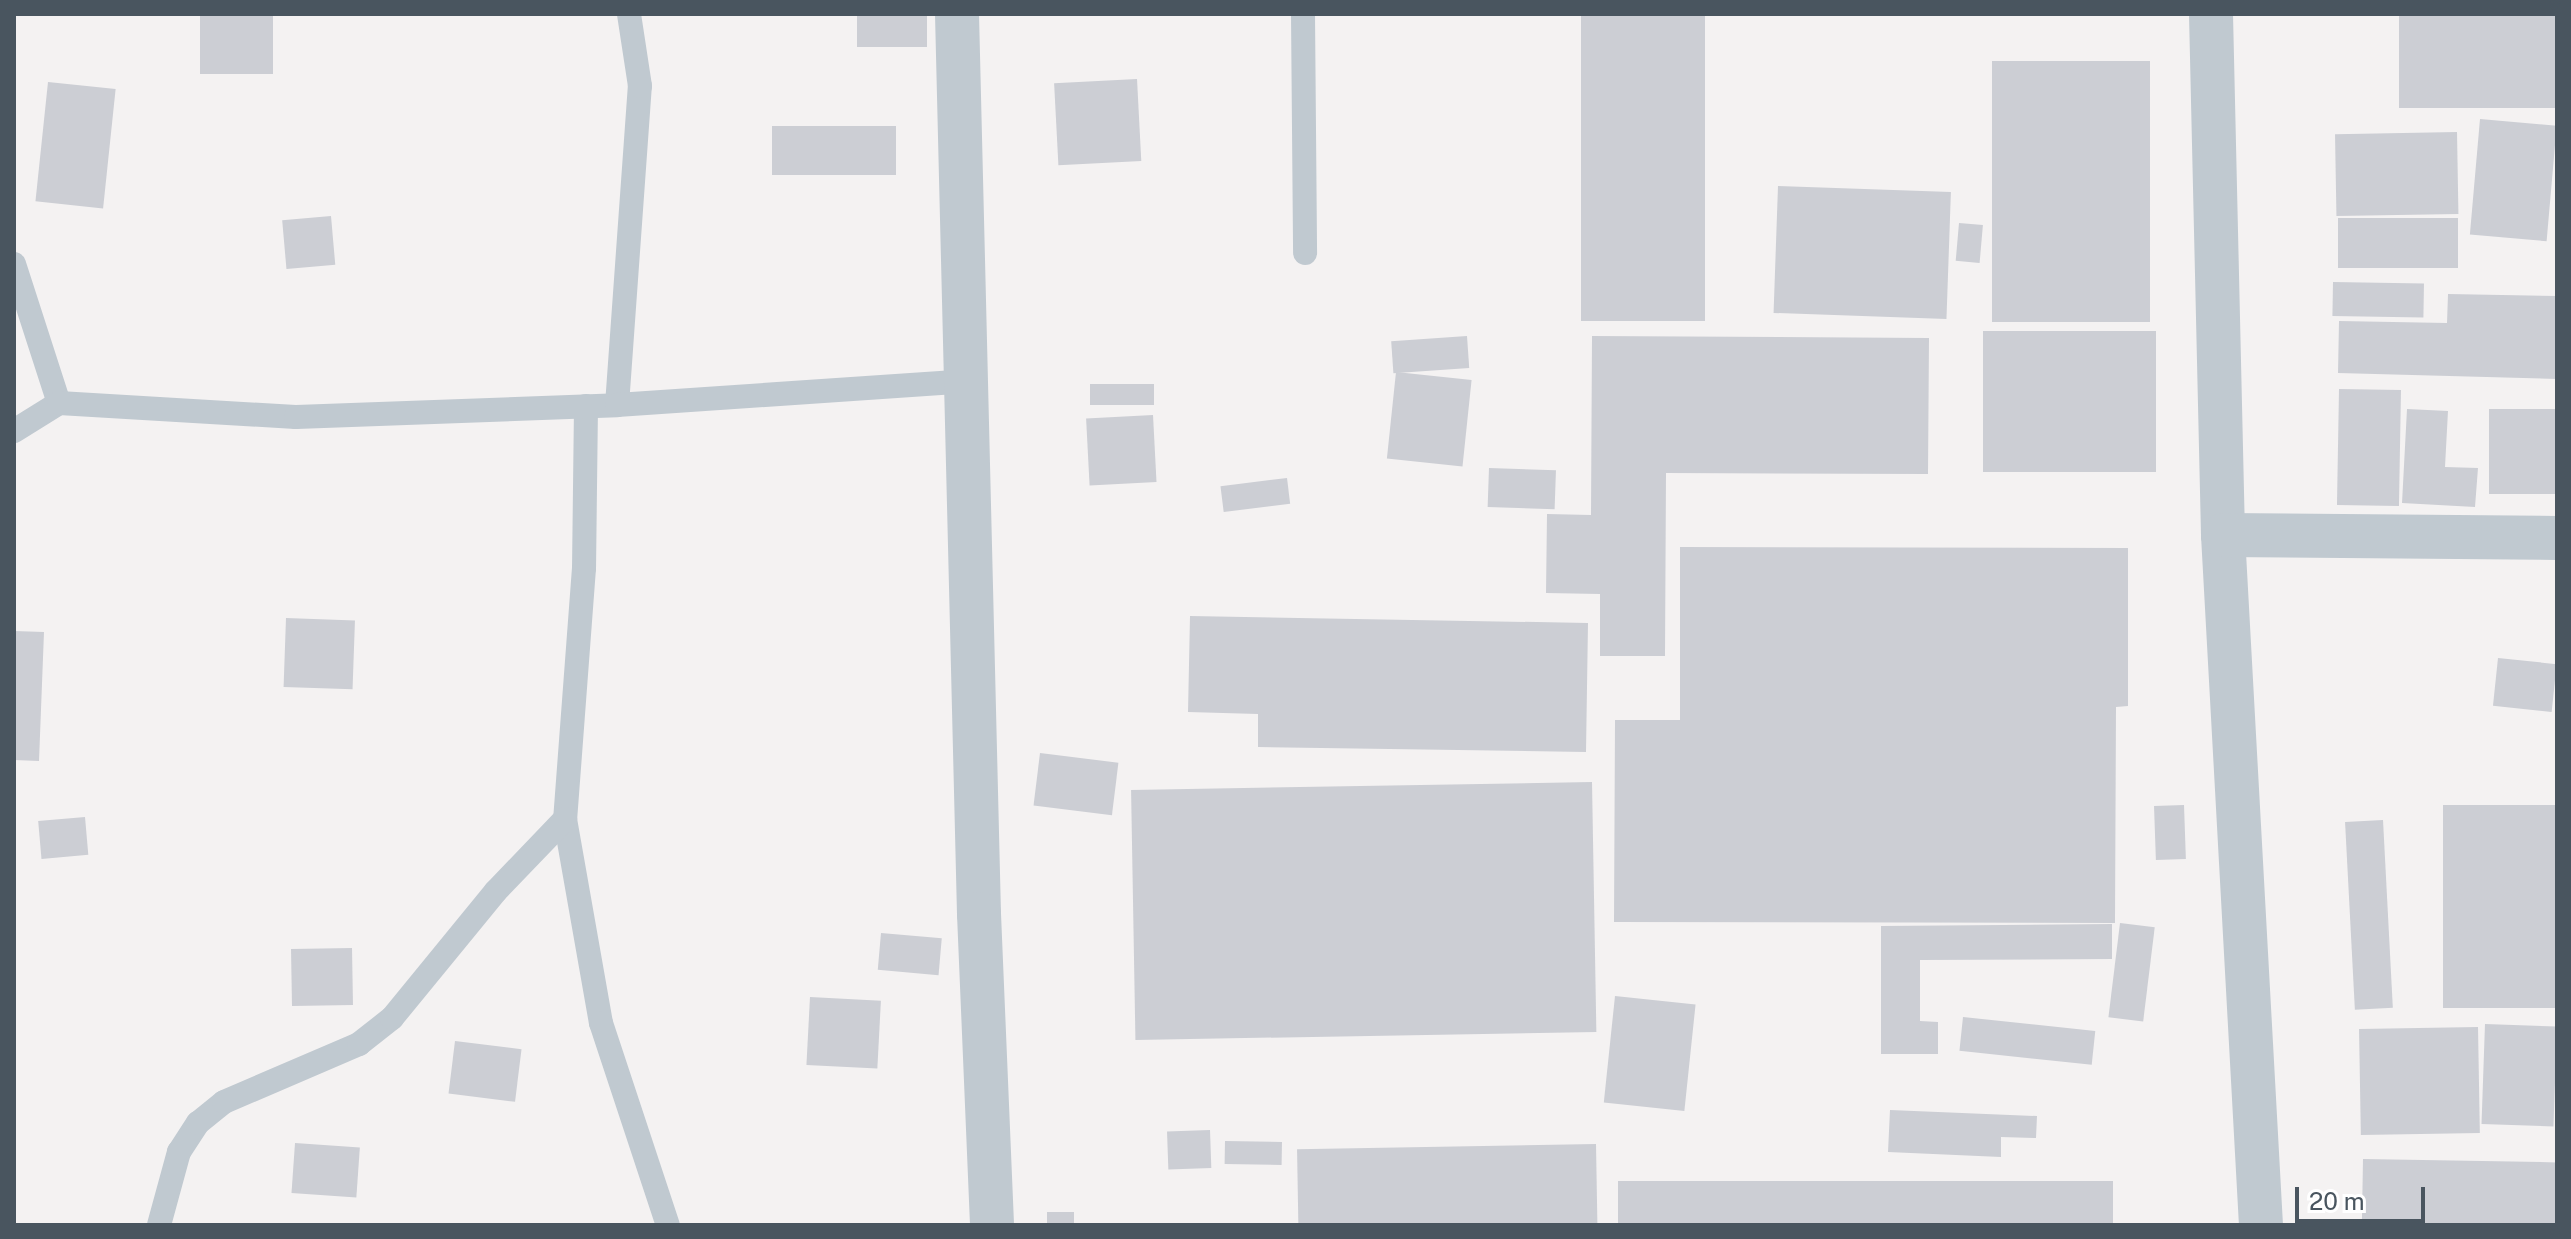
<!DOCTYPE html>
<html>
<head>
<meta charset="utf-8">
<style>
  body { margin:0 }
  #map { position:relative; width:2571px; height:1239px; overflow:hidden; background:#f4f2f2; font-family:"Public Sans",sans-serif }
  div>[style] { position:absolute }
  .building>* { inset:0; background:#ccced4; transform-origin:0 0 }
  .service>* { height:24px; margin:-12px; padding:0 12px; transform-origin:12px; border-radius:12px; background:#c0c9d0 }
  .minor>* { height:44px; margin:-22px; padding:0 22px; transform-origin:22px; border-radius:22px; background:#c0c9d0 }
  span { translate:-50% -50%; white-space:nowrap; text-align:center; line-height:1.15; -webkit-text-stroke:6px #fff; paint-order:stroke }
  .frame { position:absolute; inset:0; border:16px solid #49555f; pointer-events:none }
  .scale { position:absolute; left:2295px; top:1187px; width:130px; height:36px; box-sizing:border-box; border:4px solid #49555f; border-top:0; padding-left:10px; font-size:24px; line-height:28px; white-space:nowrap; color:#49555f; -webkit-text-stroke:6px #fff; paint-order:stroke }
</style>
</head>
<body>
<div id="map">
  <div class="building">
    <i style="left:200px;top:14px;width:73px;height:60px"></i>
    <i style="left:1581px;top:14px;width:124px;height:307px"></i>
    <i style="left:2399px;top:14px;width:158px;height:94px"></i>
    <i style="left:857px;top:16px;width:70px;height:31px"></i>
    <i style="left:1992px;top:61px;width:158px;height:261px"></i>
    <i style="left:1137px;top:79px;width:82px;height:83px;rotate:87deg"></i>
    <i style="left:48px;top:82px;width:68px;height:120px;rotate:6deg"></i>
    <i style="left:2480px;top:119px;width:77px;height:116px;rotate:5deg"></i>
    <i style="left:896px;top:126px;width:49px;height:124px;rotate:90deg"></i>
    <i style="left:2457px;top:132px;width:82px;height:122px;rotate:89deg"></i>
    <i style="left:1778px;top:186px;width:173px;height:127px;rotate:2deg"></i>
    <i style="left:331px;top:216px;width:49px;height:49px;rotate:85deg"></i>
    <i style="left:2458px;top:218px;width:50px;height:120px;rotate:90deg"></i>
    <i style="left:1959px;top:223px;width:24px;height:38px;rotate:5deg"></i>
    <i style="left:2333px;top:282px;width:91px;height:34px;rotate:1deg"></i>
    <i style="clip-path:polygon(2448px 294px,2557px 296px,2557px 379px,2338px 373px,2339px 321px,2447px 323px)"></i>
    <i style="left:1983px;top:331px;width:173px;height:141px"></i>
    <i style="left:1467px;top:336px;width:32px;height:76px;rotate:86deg"></i>
    <i style="clip-path:polygon(1592px 336px,1929px 338px,1928px 474px,1666px 473px,1665px 656px,1600px 656px,1600px 594px,1546px 593px,1547px 514px,1591px 515px)"></i>
    <i style="left:1396px;top:372px;width:76px;height:87px;rotate:6deg"></i>
    <i style="left:1154px;top:384px;width:21px;height:64px;rotate:90deg"></i>
    <i style="left:2339px;top:389px;width:62px;height:116px;rotate:1deg"></i>
    <i style="clip-path:polygon(2407px 409px,2448px 411px,2445px 467px,2478px 468px,2475px 507px,2402px 503px)"></i>
    <i style="left:2557px;top:409px;width:85px;height:68px;rotate:90deg"></i>
    <i style="left:1153px;top:415px;width:67px;height:67px;rotate:87deg"></i>
    <i style="left:1489px;top:468px;width:67px;height:39px;rotate:2deg"></i>
    <i style="left:1287px;top:478px;width:26px;height:67px;rotate:83deg"></i>
    <i style="clip-path:polygon(1680px 547px,2128px 548px,2128px 706px,2116px 707px,2115px 923px,1614px 922px,1615px 720px,1680px 720px)"></i>
    <i style="clip-path:polygon(1190px 616px,1588px 623px,1586px 752px,1258px 747px,1258px 714px,1188px 712px)"></i>
    <i style="left:286px;top:618px;width:69px;height:69px;rotate:2deg"></i>
    <i style="clip-path:polygon(14px 631px,44px 632px,39px 761px,14px 760px)"></i>
    <i style="left:2498px;top:658px;width:59px;height:48px;rotate:6deg"></i>
    <i style="left:1040px;top:753px;width:79px;height:53px;rotate:7deg"></i>
    <i style="left:1592px;top:782px;width:250px;height:461px;rotate:89deg"></i>
    <i style="left:2184px;top:805px;width:54px;height:30px;rotate:88deg"></i>
    <i style="left:2557px;top:805px;width:203px;height:114px;rotate:90deg"></i>
    <i style="left:85px;top:817px;width:38px;height:47px;rotate:85deg"></i>
    <i style="left:2383px;top:820px;width:188px;height:38px;rotate:87deg"></i>
    <i style="left:2120px;top:923px;width:35px;height:95px;rotate:7deg"></i>
    <i style="clip-path:polygon(2112px 924px,2112px 959px,1920px 960px,1920px 1021px,1938px 1022px,1938px 1054px,1881px 1054px,1881px 926px)"></i>
    <i style="left:881px;top:933px;width:61px;height:37px;rotate:5deg"></i>
    <i style="left:352px;top:948px;width:57px;height:61px;rotate:89deg"></i>
    <i style="left:1615px;top:996px;width:81px;height:107px;rotate:6deg"></i>
    <i style="left:810px;top:997px;width:71px;height:68px;rotate:3deg"></i>
    <i style="left:1963px;top:1017px;width:133px;height:34px;rotate:6deg"></i>
    <i style="left:2485px;top:1024px;width:72px;height:100px;rotate:2deg"></i>
    <i style="left:2478px;top:1027px;width:106px;height:119px;rotate:89deg"></i>
    <i style="left:455px;top:1041px;width:67px;height:53px;rotate:7deg"></i>
    <i style="clip-path:polygon(1890px 1110px,2037px 1116px,2036px 1138px,2001px 1137px,2001px 1157px,1888px 1152px)"></i>
    <i style="left:1210px;top:1130px;width:38px;height:43px;rotate:88deg"></i>
    <i style="left:1225px;top:1141px;width:57px;height:23px;rotate:1deg"></i>
    <i style="left:295px;top:1143px;width:65px;height:50px;rotate:4deg"></i>
    <i style="left:1596px;top:1144px;width:81px;height:299px;rotate:89deg"></i>
    <i style="left:2363px;top:1159px;width:194px;height:66px;rotate:1deg"></i>
    <i style="left:2113px;top:1181px;width:44px;height:495px;rotate:90deg"></i>
    <i style="left:1074px;top:1212px;width:13px;height:27px;rotate:90deg"></i>
  </div>
  <div class="service">
    <i style="left:1303px;top:14px;width:239px;rotate:89.5deg"></i>
    <i style="left:14px;top:264px;width:146px;rotate:72.1deg"></i>
    <i style="left:617px;top:405px;width:320px;rotate:-85.9deg"></i>
    <i style="left:640px;top:86px;width:73px;rotate:-98.7deg"></i>
    <i style="left:586px;top:406px;width:162px;rotate:90.7deg"></i>
    <i style="left:584px;top:568px;width:252px;rotate:94.3deg"></i>
    <i style="left:565px;top:819px;width:207px;rotate:80deg"></i>
    <i style="left:601px;top:1023px;width:213px;rotate:71.7deg"></i>
    <i style="left:14px;top:431px;width:53px;rotate:-31.9deg"></i>
    <i style="left:59px;top:403px;width:237px;rotate:3.4deg"></i>
    <i style="left:296px;top:417px;width:321px;rotate:-2.1deg"></i>
    <i style="left:617px;top:405px;width:350px;rotate:-3.9deg"></i>
    <i style="left:159px;top:1225px;width:76px;rotate:-74.7deg"></i>
    <i style="left:179px;top:1152px;width:35px;rotate:-57deg"></i>
    <i style="left:198px;top:1123px;width:33px;rotate:-39deg"></i>
    <i style="left:224px;top:1102px;width:147px;rotate:-23.2deg"></i>
    <i style="left:359px;top:1044px;width:42px;rotate:-38.2deg"></i>
    <i style="left:392px;top:1018px;width:164px;rotate:-50.7deg"></i>
    <i style="left:496px;top:891px;width:100px;rotate:-46.2deg"></i>
  </div>
  <div class="minor">
    <i style="left:957px;top:14px;width:900px;rotate:88.6deg"></i>
    <i style="left:979px;top:914px;width:311px;rotate:87.6deg"></i>
    <i style="left:2211px;top:14px;width:521px;rotate:88.68deg"></i>
    <i style="left:2223px;top:535px;width:691px;rotate:86.85deg"></i>
    <i style="left:2223px;top:535px;width:334px;rotate:0.5deg"></i>
  </div>
  <div class="frame"></div>
  <div class="scale">20 m</div>
</div>
</body>
</html>
